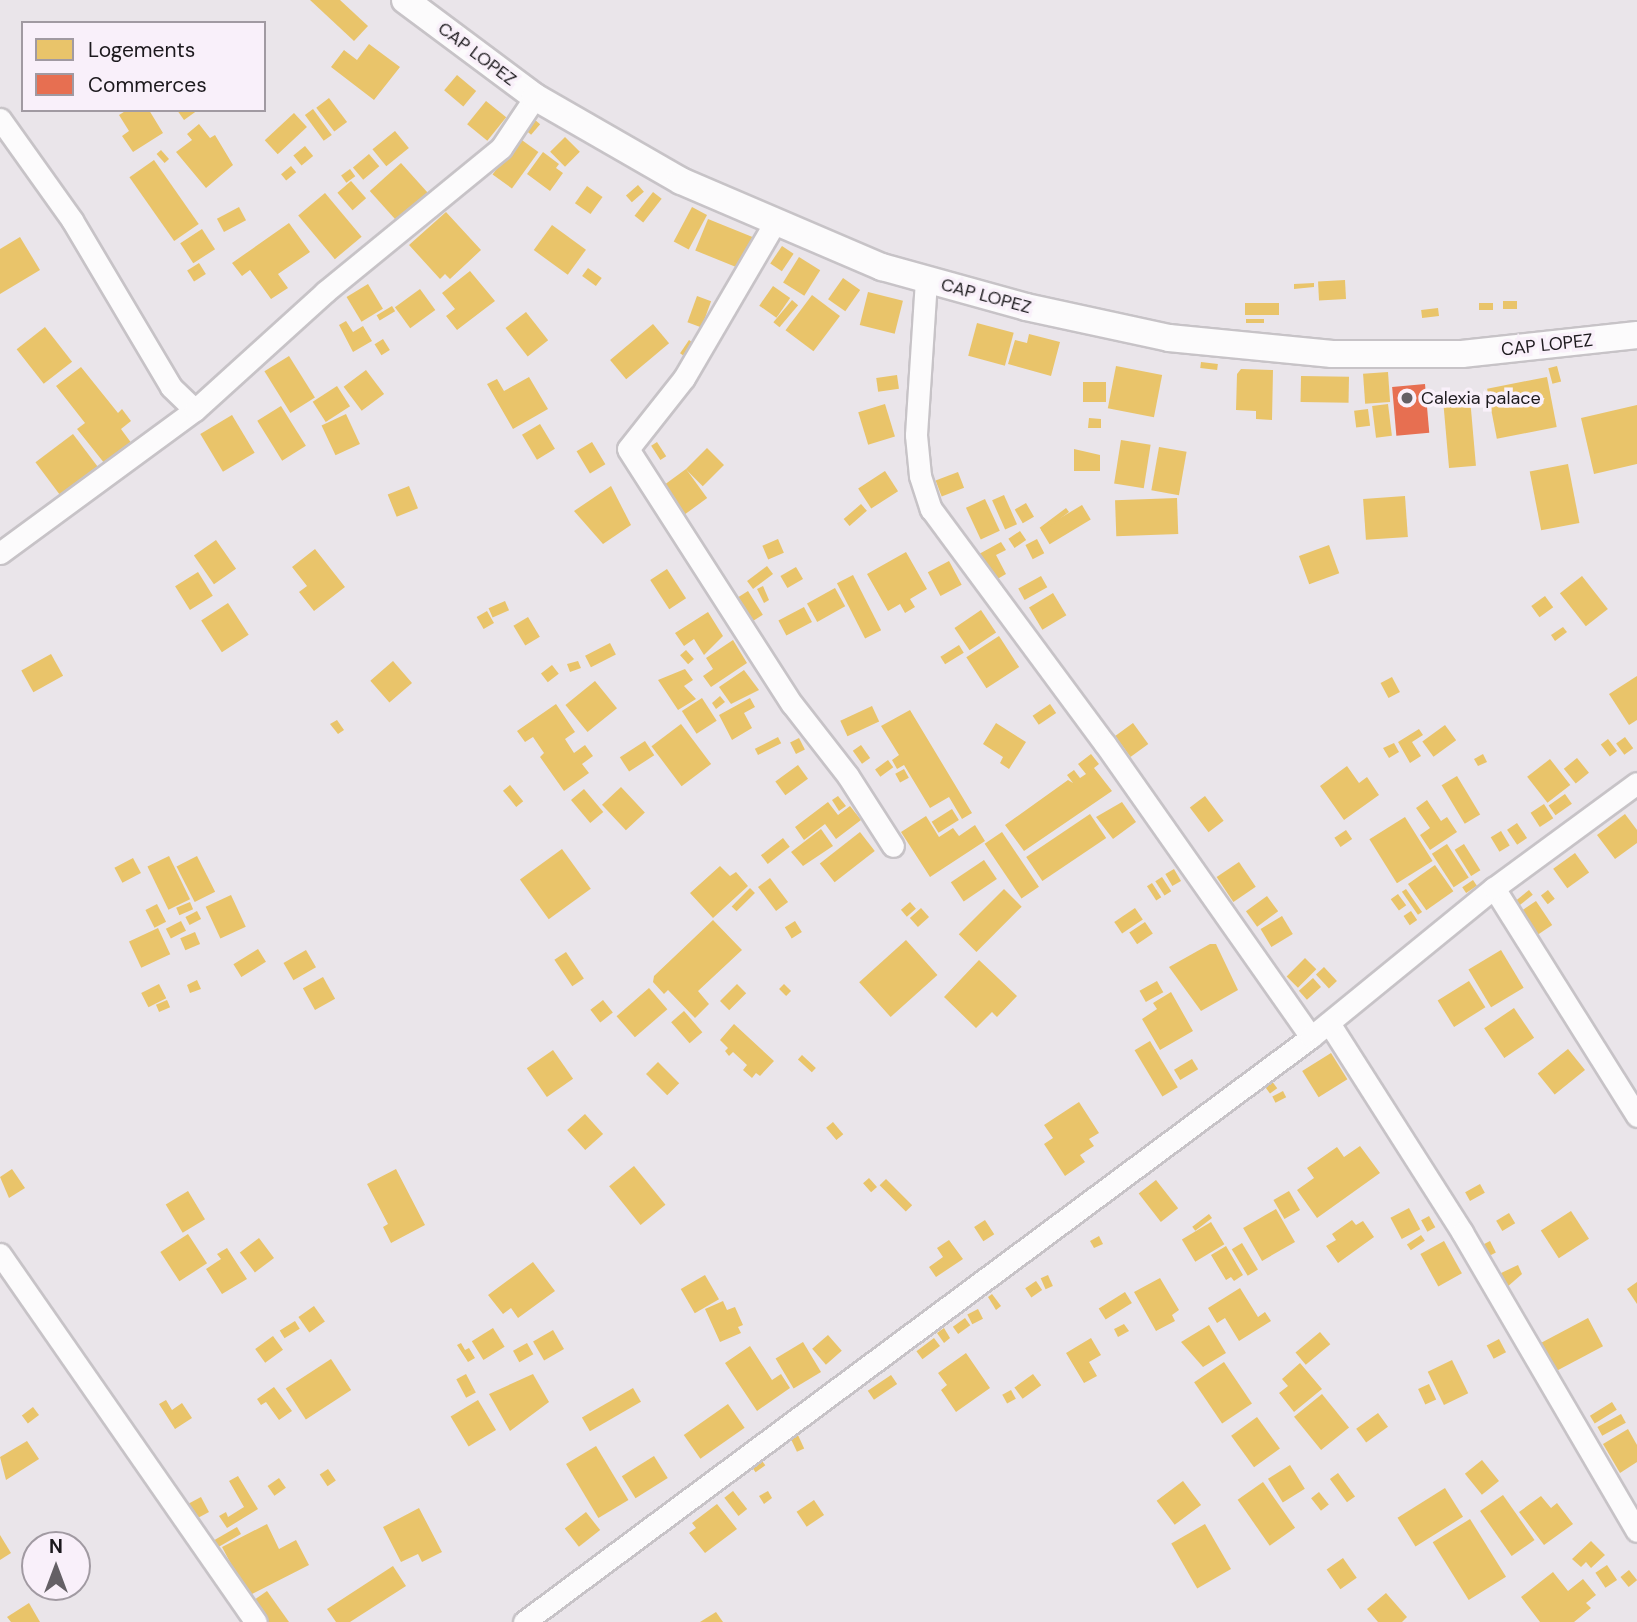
<!DOCTYPE html>
<html>
<head>
<meta charset="utf-8">
<style>
  body { margin:0 }
  #map { position:relative; width:1637px; height:1622px; overflow:hidden; background:#eae5ea; font-family:"DM Sans",sans-serif }
  div>[style] { position:absolute }
  .homes>* { inset:0; background:#e9c46a; transform-origin:0 0 }
  .shops>* { inset:0; background:#e76f51; transform-origin:0 0 }
  .roads { filter:drop-shadow(2px 0 #c7c3c7) drop-shadow(-2px 0 #c7c3c7) drop-shadow(0 2px #c7c3c7) drop-shadow(0 -2px #c7c3c7) }
  .minor>* { height:21px; margin:-10.5px; padding:0 10.5px; transform-origin:10.5px; border-radius:10.5px; background:#fcfbfc }
  .tertiary>* { height:26px; margin:-13px; padding:0 13px; transform-origin:13px; border-radius:13px; background:#fcfbfc }
  .dots>* { width:19px; height:19px; translate:-50% -50%; box-sizing:border-box; border:4px solid #f9f0fa; border-radius:50% }
  span { translate:-50% -50%; white-space:nowrap; text-align:center; line-height:1.15; -webkit-text-stroke:7px #f9f0fa; paint-order:stroke }
  .street-label { font-size:18px; color:#1c191d }
  .poi-label { font-size:18px; color:#1c191d }
  .left { translate:0 -50%; text-align:left }
  .legend { position:absolute; left:21px; top:21px; width:245px; height:91px; box-sizing:border-box; background:#f9f0fa; border:2px solid #a19aa2; margin:0; padding:9px 12px; list-style:none; font-size:21px; color:#1c191d }
  .legend li { display:flex; align-items:center; gap:14px; height:35px }
  .legend b { width:35px; border:2px solid #a19aa2 }
  .north { position:absolute; left:21px; top:1531px; width:70px; height:70px; box-sizing:border-box; background:#f9f0fa; border:2px solid #a19aa2; border-radius:50%; rotate:0deg; font-size:19px; font-weight:700; line-height:28px; text-align:center; color:#1c191d }
  .north::after { content:''; display:block; margin:auto; width:24px; height:32px; background:#646065; clip-path:polygon(50% 0,100% 100%,50% 72%,0 100%) }
</style>
</head>
<body>
<div id="map">
  <div class="homes">
    <i style="clip-path:polygon(310px 0,340px 0,368px 26px,354px 41px)"></i>
    <i style="clip-path:polygon(369px 44px,400px 67px,374px 100px,331px 67px,344px 50px,357px 60px)"></i>
    <i style="left:457px;top:75px;width:25px;height:20px;rotate:40deg"></i>
    <i style="left:329px;top:98px;width:30px;height:16px;rotate:53deg"></i>
    <i style="left:486px;top:101px;width:26px;height:30px;rotate:39deg"></i>
    <i style="left:313px;top:109px;width:32px;height:10px;rotate:54deg"></i>
    <i style="clip-path:polygon(127px 110px,149px 110px,163px 133px,133px 152px,122px 136px,129px 131px,119px 115px)"></i>
    <i style="clip-path:polygon(177px 110px,198px 110px,184px 120px)"></i>
    <i style="left:294px;top:113px;width:19px;height:40px;rotate:47deg"></i>
    <i style="left:534px;top:119px;width:8px;height:14px;rotate:40deg"></i>
    <i style="clip-path:polygon(199px 124px,210px 138px,215px 135px,233px 165px,206px 188px,176px 152px,192px 140px,187px 134px)"></i>
    <i style="left:395px;top:131px;width:22px;height:29px;rotate:51deg"></i>
    <i style="left:565px;top:137px;width:21px;height:21px;rotate:45deg"></i>
    <i style="left:519px;top:138px;width:24px;height:45px;rotate:36deg"></i>
    <i style="left:305px;top:146px;width:13px;height:15px;rotate:51deg"></i>
    <i style="left:161px;top:150px;width:12px;height:6px;rotate:48deg"></i>
    <i style="clip-path:polygon(543px 152px,559px 164px,556px 168px,563px 173px,550px 191px,527px 174px)"></i>
    <i style="left:369px;top:154px;width:16px;height:21px;rotate:50deg"></i>
    <i style="left:154px;top:160px;width:78px;height:30px;rotate:55deg"></i>
    <i style="left:401px;top:163px;width:43px;height:42px;rotate:48deg"></i>
    <i style="left:291px;top:166px;width:8px;height:13px;rotate:50deg"></i>
    <i style="left:350px;top:169px;width:9px;height:11px;rotate:54deg"></i>
    <i style="left:351px;top:181px;width:23px;height:18px;rotate:49deg"></i>
    <i style="left:638px;top:185px;width:9px;height:16px;rotate:49deg"></i>
    <i style="left:587px;top:186px;width:19px;height:21px;rotate:35deg"></i>
    <i style="left:653px;top:192px;width:11px;height:30px;rotate:38deg"></i>
    <i style="left:325px;top:193px;width:57px;height:35px;rotate:50deg"></i>
    <i style="left:239px;top:207px;width:15px;height:25px;rotate:62deg"></i>
    <i style="left:692px;top:207px;width:17px;height:39px;rotate:28deg"></i>
    <i style="clip-path:polygon(446px 212px,481px 250px,450px 279px,445px 274px,440px 279px,409px 245px)"></i>
    <i style="left:708px;top:219px;width:48px;height:34px;rotate:22deg"></i>
    <i style="clip-path:polygon(289px 223px,310px 252px,278px 274px,288px 288px,271px 299px,250px 270px,242px 276px,232px 263px)"></i>
    <i style="left:552px;top:225px;width:42px;height:31px;rotate:36deg"></i>
    <i style="left:202px;top:229px;width:24px;height:26px;rotate:57deg"></i>
    <i style="clip-path:polygon(20px 237px,40px 270px,0 294px,0 249px)"></i>
    <i style="left:782px;top:246px;width:14px;height:21px;rotate:34deg"></i>
    <i style="left:799px;top:257px;width:25px;height:30px;rotate:32deg"></i>
    <i style="left:199px;top:263px;width:13px;height:14px;rotate:58deg"></i>
    <i style="left:588px;top:268px;width:17px;height:10px;rotate:36deg"></i>
    <i style="clip-path:polygon(470px 271px,495px 301px,457px 330px,446px 316px,455px 309px,442px 293px)"></i>
    <i style="left:843px;top:278px;width:21px;height:26px;rotate:35deg"></i>
    <i style="left:1345px;top:280px;width:19px;height:27px;rotate:87deg"></i>
    <i style="clip-path:polygon(1314px 283px,1314px 287px,1294px 289px,1294px 284px)"></i>
    <i style="left:368px;top:284px;width:29px;height:25px;rotate:59deg"></i>
    <i style="left:773px;top:286px;width:21px;height:24px;rotate:35deg"></i>
    <i style="left:420px;top:289px;width:26px;height:31px;rotate:54deg"></i>
    <i style="left:868px;top:292px;width:36px;height:34px;rotate:14deg"></i>
    <i style="left:812px;top:295px;width:35px;height:44px;rotate:37deg"></i>
    <i style="left:697px;top:296px;width:15px;height:28px;rotate:20deg"></i>
    <i style="left:792px;top:300px;width:8px;height:29px;rotate:40deg"></i>
    <i style="left:1517px;top:301px;width:8px;height:14px;rotate:90deg"></i>
    <i style="left:1245px;top:303px;width:34px;height:12px"></i>
    <i style="left:1493px;top:303px;width:7px;height:14px;rotate:90deg"></i>
    <i style="left:392px;top:306px;width:6px;height:18px;rotate:59deg"></i>
    <i style="left:1438px;top:308px;width:8px;height:17px;rotate:83deg"></i>
    <i style="left:526px;top:312px;width:36px;height:26px;rotate:52deg"></i>
    <i style="left:1246px;top:319px;width:18px;height:4px"></i>
    <i style="clip-path:polygon(346px 321px,353px 332px,363px 326px,372px 341px,353px 352px,339px 325px)"></i>
    <i style="left:977px;top:323px;width:38px;height:34px;rotate:15deg"></i>
    <i style="left:653px;top:324px;width:25px;height:56px;rotate:50deg"></i>
    <i style="left:45px;top:327px;width:44px;height:36px;rotate:52deg"></i>
    <i style="clip-path:polygon(1029px 334px,1060px 342px,1051px 376px,1008px 364px,1015px 340px,1027px 343px)"></i>
    <i style="left:383px;top:339px;width:13px;height:10px;rotate:58deg"></i>
    <i style="left:689px;top:340px;width:7px;height:16px;rotate:34deg"></i>
    <i style="left:289px;top:356px;width:49px;height:29px;rotate:58deg"></i>
    <i style="left:1201px;top:362px;width:17px;height:6px;rotate:7deg"></i>
    <i style="left:1116px;top:366px;width:47px;height:43px;rotate:11deg"></i>
    <i style="left:1557px;top:366px;width:16px;height:9px;rotate:75deg"></i>
    <i style="clip-path:polygon(81px 367px,118px 413px,122px 409px,131px 421px,121px 429px,132px 444px,105px 464px,77px 429px,85px 423px,56px 386px)"></i>
    <i style="clip-path:polygon(1241px 369px,1273px 370px,1272px 420px,1256px 419px,1256px 411px,1236px 410px,1237px 374px)"></i>
    <i style="left:366px;top:370px;width:30px;height:28px;rotate:53deg"></i>
    <i style="left:1388px;top:372px;width:30px;height:25px;rotate:86deg"></i>
    <i style="left:897px;top:375px;width:14px;height:21px;rotate:82deg"></i>
    <i style="left:1301px;top:376px;width:48px;height:26px;rotate:1deg"></i>
    <i style="clip-path:polygon(529px 377px,548px 409px,513px 429px,487px 384px,497px 379px,504px 391px)"></i>
    <i style="left:1547px;top:377px;width:51px;height:61px;rotate:79deg"></i>
    <i style="left:1083px;top:382px;width:23px;height:20px"></i>
    <i style="left:337px;top:386px;width:24px;height:29px;rotate:57deg"></i>
    <i style="left:1470px;top:398px;width:68px;height:27px;rotate:85deg"></i>
    <i style="left:885px;top:404px;width:34px;height:28px;rotate:73deg"></i>
    <i style="left:1388px;top:404px;width:32px;height:16px;rotate:83deg"></i>
    <i style="clip-path:polygon(1637px 405px,1637px 464px,1594px 474px,1581px 418px)"></i>
    <i style="left:281px;top:406px;width:47px;height:28px;rotate:58deg"></i>
    <i style="left:1368px;top:409px;width:17px;height:14px;rotate:83deg"></i>
    <i style="left:346px;top:414px;width:33px;height:27px;rotate:65deg"></i>
    <i style="left:232px;top:415px;width:44px;height:37px;rotate:59deg"></i>
    <i style="clip-path:polygon(1089px 418px,1101px 419px,1101px 428px,1088px 428px)"></i>
    <i style="left:540px;top:424px;width:29px;height:21px;rotate:59deg"></i>
    <i style="left:73px;top:434px;width:43px;height:47px;rotate:53deg"></i>
    <i style="left:1121px;top:440px;width:30px;height:44px;rotate:9deg"></i>
    <i style="left:592px;top:442px;width:26px;height:18px;rotate:59deg"></i>
    <i style="left:657px;top:442px;width:17px;height:7px;rotate:57deg"></i>
    <i style="left:1159px;top:447px;width:28px;height:44px;rotate:10deg"></i>
    <i style="left:707px;top:448px;width:24px;height:30px;rotate:45deg"></i>
    <i style="clip-path:polygon(1074px 449px,1100px 455px,1100px 471px,1074px 471px)"></i>
    <i style="left:1568px;top:464px;width:60px;height:39px;rotate:79deg"></i>
    <i style="left:686px;top:469px;width:36px;height:30px;rotate:54deg"></i>
    <i style="left:885px;top:471px;width:24px;height:32px;rotate:57deg"></i>
    <i style="left:958px;top:472px;width:17px;height:24px;rotate:69deg"></i>
    <i style="left:409px;top:486px;width:24px;height:23px;rotate:68deg"></i>
    <i style="clip-path:polygon(611px 486px,631px 525px,603px 544px,574px 511px)"></i>
    <i style="left:1004px;top:495px;width:32px;height:13px;rotate:66deg"></i>
    <i style="left:1405px;top:496px;width:41px;height:42px;rotate:86deg"></i>
    <i style="left:1177px;top:498px;width:36px;height:62px;rotate:88deg"></i>
    <i style="left:985px;top:499px;width:35px;height:21px;rotate:65deg"></i>
    <i style="left:1026px;top:503px;width:16px;height:13px;rotate:60deg"></i>
    <i style="left:861px;top:504px;width:9px;height:23px;rotate:49deg"></i>
    <i style="left:1082px;top:505px;width:17px;height:48px;rotate:59deg"></i>
    <i style="left:1066px;top:508px;width:5px;height:33px;rotate:53deg"></i>
    <i style="left:1020px;top:531px;width:11px;height:14px;rotate:56deg"></i>
    <i style="left:778px;top:539px;width:15px;height:17px;rotate:67deg"></i>
    <i style="left:1037px;top:539px;width:16px;height:13px;rotate:63deg"></i>
    <i style="left:216px;top:540px;width:35px;height:27px;rotate:55deg"></i>
    <i style="clip-path:polygon(1001px 542px,1006px 550px,996px 555px,1006px 574px,994px 581px,979px 554px)"></i>
    <i style="left:1329px;top:545px;width:30px;height:32px;rotate:70deg"></i>
    <i style="clip-path:polygon(315px 549px,345px 587px,314px 611px,299px 592px,307px 586px,292px 567px)"></i>
    <i style="clip-path:polygon(906px 552px,927px 589px,910px 599px,915px 607px,905px 613px,900px 604px,888px 611px,867px 574px)"></i>
    <i style="left:949px;top:561px;width:27px;height:24px;rotate:62deg"></i>
    <i style="left:767px;top:566px;width:10px;height:25px;rotate:53deg"></i>
    <i style="left:796px;top:567px;width:14px;height:18px;rotate:60deg"></i>
    <i style="left:667px;top:569px;width:35px;height:20px;rotate:57deg"></i>
    <i style="left:198px;top:572px;width:28px;height:27px;rotate:58deg"></i>
    <i style="left:853px;top:575px;width:62px;height:18px;rotate:63deg"></i>
    <i style="left:1041px;top:576px;width:13px;height:26px;rotate:61deg"></i>
    <i style="left:1582px;top:576px;width:42px;height:28px;rotate:52deg"></i>
    <i style="clip-path:polygon(763px 586px,769px 600px,764px 603px,757px 589px)"></i>
    <i style="left:835px;top:588px;width:21px;height:32px;rotate:61deg"></i>
    <i style="left:748px;top:591px;width:28px;height:14px;rotate:58deg"></i>
    <i style="left:1053px;top:593px;width:26px;height:28px;rotate:59deg"></i>
    <i style="left:1545px;top:596px;width:14px;height:17px;rotate:54deg"></i>
    <i style="left:505px;top:601px;width:10px;height:18px;rotate:66deg"></i>
    <i style="left:228px;top:603px;width:38px;height:32px;rotate:57deg"></i>
    <i style="left:804px;top:607px;width:17px;height:29px;rotate:62deg"></i>
    <i style="left:981px;top:610px;width:27px;height:32px;rotate:56deg"></i>
    <i style="left:487px;top:611px;width:14px;height:12px;rotate:60deg"></i>
    <i style="clip-path:polygon(708px 612px,723px 636px,704px 655px,694px 639px,684px 646px,675px 633px)"></i>
    <i style="left:528px;top:617px;width:23px;height:17px;rotate:59deg"></i>
    <i style="clip-path:polygon(1563px 627px,1567px 632px,1555px 641px,1551px 635px)"></i>
    <i style="left:999px;top:636px;width:37px;height:39px;rotate:57deg"></i>
    <i style="clip-path:polygon(733px 640px,747px 663px,711px 687px,703px 676px,713px 669px,706px 658px)"></i>
    <i style="left:610px;top:643px;width:13px;height:28px;rotate:63deg"></i>
    <i style="left:959px;top:645px;width:9px;height:22px;rotate:58deg"></i>
    <i style="left:686px;top:650px;width:12px;height:8px;rotate:48deg"></i>
    <i style="left:51px;top:654px;width:25px;height:34px;rotate:61deg"></i>
    <i style="left:393px;top:661px;width:29px;height:30px;rotate:49deg"></i>
    <i style="clip-path:polygon(578px 661px,581px 668px,570px 672px,567px 664px)"></i>
    <i style="left:552px;top:665px;width:11px;height:14px;rotate:52deg"></i>
    <i style="clip-path:polygon(685px 669px,693px 680px,684px 686px,696px 699px,678px 710px,658px 680px)"></i>
    <i style="clip-path:polygon(744px 670px,759px 690px,731px 704px,719px 687px)"></i>
    <i style="clip-path:polygon(1637px 676px,1637px 720px,1629px 725px,1609px 694px)"></i>
    <i style="left:1392px;top:677px;width:17px;height:13px;rotate:62deg"></i>
    <i style="left:595px;top:681px;width:35px;height:38px;rotate:51deg"></i>
    <i style="clip-path:polygon(720px 696px,725px 702px,716px 709px,712px 703px)"></i>
    <i style="left:702px;top:698px;width:27px;height:24px;rotate:57deg"></i>
    <i style="clip-path:polygon(750px 698px,755px 707px,744px 713px,752px 728px,732px 740px,719px 715px)"></i>
    <i style="clip-path:polygon(556px 704px,575px 732px,565px 739px,574px 753px,585px 745px,593px 756px,582px 764px,589px 773px,564px 791px,540px 757px,544px 753px,533px 737px,525px 742px,517px 731px)"></i>
    <i style="left:1050px;top:704px;width:11px;height:21px;rotate:56deg"></i>
    <i style="left:872px;top:706px;width:17px;height:35px;rotate:65deg"></i>
    <i style="clip-path:polygon(910px 710px,972px 813px,962px 819px,949px 797px,930px 808px,904px 765px,897px 769px,892px 760px,899px 755px,881px 726px)"></i>
    <i style="clip-path:polygon(337px 720px,344px 730px,338px 734px,330px 724px)"></i>
    <i style="clip-path:polygon(996px 723px,1026px 742px,1009px 769px,1000px 763px,1003px 757px,983px 744px)"></i>
    <i style="left:1133px;top:723px;width:26px;height:22px;rotate:54deg"></i>
    <i style="left:681px;top:724px;width:50px;height:37px;rotate:53deg"></i>
    <i style="left:1445px;top:725px;width:19px;height:28px;rotate:54deg"></i>
    <i style="clip-path:polygon(1419px 729px,1423px 735px,1412px 742px,1421px 756px,1410px 763px,1398px 742px)"></i>
    <i style="left:778px;top:737px;width:7px;height:26px;rotate:63deg"></i>
    <i style="left:1625px;top:737px;width:14px;height:11px;rotate:54deg"></i>
    <i style="left:799px;top:738px;width:13px;height:10px;rotate:63deg"></i>
    <i style="left:1608px;top:739px;width:15px;height:9px;rotate:53deg"></i>
    <i style="left:645px;top:741px;width:17px;height:30px;rotate:57deg"></i>
    <i style="clip-path:polygon(1394px 743px,1399px 752px,1389px 758px,1383px 748px)"></i>
    <i style="left:861px;top:745px;width:16px;height:10px;rotate:55deg"></i>
    <i style="clip-path:polygon(1091px 754px,1099px 764px,1094px 768px,1112px 791px,1024px 851px,1005px 825px,1068px 780px,1073px 783px,1067px 775px,1074px 770px,1080px 778px,1086px 774px,1078px 764px)"></i>
    <i style="clip-path:polygon(1483px 754px,1487px 762px,1478px 766px,1474px 759px)"></i>
    <i style="left:1577px;top:758px;width:19px;height:17px;rotate:51deg"></i>
    <i style="left:1550px;top:759px;width:33px;height:29px;rotate:52deg"></i>
    <i style="left:888px;top:760px;width:9px;height:16px;rotate:54deg"></i>
    <i style="left:798px;top:765px;width:17px;height:28px;rotate:54deg"></i>
    <i style="clip-path:polygon(1347px 766px,1359px 783px,1367px 777px,1379px 795px,1344px 820px,1320px 786px)"></i>
    <i style="left:904px;top:769px;width:10px;height:10px;rotate:61deg"></i>
    <i style="left:1457px;top:776px;width:45px;height:18px;rotate:59deg"></i>
    <i style="left:510px;top:785px;width:21px;height:9px;rotate:51deg"></i>
    <i style="left:621px;top:787px;width:35px;height:26px;rotate:47deg"></i>
    <i style="left:584px;top:789px;width:30px;height:17px;rotate:50deg"></i>
    <i style="left:1565px;top:794px;width:12px;height:20px;rotate:55deg"></i>
    <i style="clip-path:polygon(838px 796px,846px 806px,839px 811px,832px 800px)"></i>
    <i style="left:1205px;top:796px;width:31px;height:19px;rotate:53deg"></i>
    <i style="clip-path:polygon(1427px 800px,1441px 821px,1447px 817px,1457px 832px,1430px 850px,1420px 835px,1430px 828px,1416px 808px)"></i>
    <i style="clip-path:polygon(828px 802px,838px 815px,850px 806px,861px 820px,836px 839px,825px 824px,804px 840px,795px 827px)"></i>
    <i style="clip-path:polygon(1122px 802px,1136px 822px,1113px 839px,1096px 817px)"></i>
    <i style="left:1544px;top:804px;width:17px;height:16px;rotate:57deg"></i>
    <i style="left:952px;top:809px;width:13px;height:24px;rotate:58deg"></i>
    <i style="left:1090px;top:814px;width:29px;height:77px;rotate:56deg"></i>
    <i style="clip-path:polygon(1625px 814px,1637px 830px,1637px 843px,1615px 859px,1597px 835px)"></i>
    <i style="clip-path:polygon(926px 816px,939px 837px,953px 828px,959px 836px,975px 825px,985px 841px,930px 877px,901px 832px)"></i>
    <i style="left:1405px;top:817px;width:52px;height:42px;rotate:58deg"></i>
    <i style="left:1517px;top:823px;width:18px;height:12px;rotate:56deg"></i>
    <i style="clip-path:polygon(821px 829px,833px 846px,803px 866px,791px 852px)"></i>
    <i style="left:1346px;top:830px;width:11px;height:14px;rotate:56deg"></i>
    <i style="left:1501px;top:831px;width:17px;height:12px;rotate:59deg"></i>
    <i style="left:860px;top:832px;width:24px;height:51px;rotate:52deg"></i>
    <i style="left:1002px;top:832px;width:66px;height:21px;rotate:56deg"></i>
    <i style="left:783px;top:838px;width:11px;height:28px;rotate:52deg"></i>
    <i style="left:1447px;top:844px;width:40px;height:18px;rotate:57deg"></i>
    <i style="left:1464px;top:844px;width:31px;height:11px;rotate:58deg"></i>
    <i style="left:562px;top:849px;width:49px;height:52px;rotate:54deg"></i>
    <i style="left:1575px;top:853px;width:24px;height:27px;rotate:54deg"></i>
    <i style="left:169px;top:856px;width:48px;height:24px;rotate:64deg"></i>
    <i style="left:197px;top:856px;width:40px;height:23px;rotate:63deg"></i>
    <i style="left:133px;top:858px;width:17px;height:21px;rotate:62deg"></i>
    <i style="left:984px;top:860px;width:23px;height:40px;rotate:56deg"></i>
    <i style="left:1239px;top:862px;width:30px;height:27px;rotate:56deg"></i>
    <i style="left:1435px;top:865px;width:32px;height:33px;rotate:55deg"></i>
    <i style="clip-path:polygon(720px 866px,730px 876px,736px 872px,748px 886px,713px 918px,690px 893px)"></i>
    <i style="left:1174px;top:869px;width:14px;height:10px;rotate:60deg"></i>
    <i style="left:1162px;top:877px;width:17px;height:8px;rotate:57deg"></i>
    <i style="left:770px;top:878px;width:30px;height:15px;rotate:53deg"></i>
    <i style="left:1473px;top:880px;width:7px;height:13px;rotate:56deg"></i>
    <i style="left:1152px;top:883px;width:17px;height:6px;rotate:57deg"></i>
    <i style="left:750px;top:888px;width:7px;height:26px;rotate:45deg"></i>
    <i style="left:1004px;top:889px;width:25px;height:64px;rotate:45deg"></i>
    <i style="left:1406px;top:889px;width:28px;height:5px;rotate:55deg"></i>
    <i style="left:1529px;top:890px;width:6px;height:19px;rotate:51deg"></i>
    <i style="left:1548px;top:890px;width:11px;height:9px;rotate:52deg"></i>
    <i style="left:1398px;top:894px;width:14px;height:9px;rotate:54deg"></i>
    <i style="left:231px;top:895px;width:35px;height:28px;rotate:65deg"></i>
    <i style="left:1267px;top:896px;width:19px;height:26px;rotate:54deg"></i>
    <i style="left:1536px;top:901px;width:29px;height:22px;rotate:56deg"></i>
    <i style="left:190px;top:902px;width:8px;height:15px;rotate:67deg"></i>
    <i style="left:910px;top:902px;width:9px;height:12px;rotate:49deg"></i>
    <i style="left:157px;top:904px;width:20px;height:13px;rotate:63deg"></i>
    <i style="left:921px;top:908px;width:12px;height:15px;rotate:48deg"></i>
    <i style="left:1135px;top:908px;width:14px;height:25px;rotate:56deg"></i>
    <i style="left:197px;top:911px;width:9px;height:13px;rotate:63deg"></i>
    <i style="left:1411px;top:911px;width:11px;height:9px;rotate:56deg"></i>
    <i style="left:1282px;top:916px;width:21px;height:25px;rotate:59deg"></i>
    <i style="clip-path:polygon(713px 920px,742px 950px,698px 991px,709px 1004px,695px 1018px,668px 990px,664px 994px,653px 982px,654px 976px)"></i>
    <i style="left:181px;top:921px;width:11px;height:17px;rotate:63deg"></i>
    <i style="left:795px;top:921px;width:13px;height:12px;rotate:58deg"></i>
    <i style="left:1145px;top:922px;width:14px;height:19px;rotate:56deg"></i>
    <i style="left:158px;top:928px;width:29px;height:32px;rotate:65deg"></i>
    <i style="left:195px;top:932px;width:13px;height:16px;rotate:67deg"></i>
    <i style="left:906px;top:940px;width:47px;height:63px;rotate:48deg"></i>
    <i style="clip-path:polygon(1210px 944px,1216px 944px,1238px 990px,1201px 1011px,1169px 967px)"></i>
    <i style="left:258px;top:949px;width:15px;height:29px;rotate:58deg"></i>
    <i style="left:306px;top:950px;width:20px;height:26px;rotate:60deg"></i>
    <i style="left:1501px;top:950px;width:44px;height:38px;rotate:59deg"></i>
    <i style="left:566px;top:952px;width:32px;height:14px;rotate:56deg"></i>
    <i style="left:1305px;top:958px;width:16px;height:26px;rotate:45deg"></i>
    <i style="clip-path:polygon(979px 960px,1017px 996px,997px 1017px,992px 1012px,976px 1028px,944px 997px)"></i>
    <i style="left:1324px;top:967px;width:19px;height:11px;rotate:47deg"></i>
    <i style="left:323px;top:977px;width:25px;height:23px;rotate:61deg"></i>
    <i style="left:1313px;top:978px;width:12px;height:19px;rotate:48deg"></i>
    <i style="clip-path:polygon(197px 980px,201px 989px,190px 993px,187px 985px)"></i>
    <i style="left:1157px;top:981px;width:13px;height:20px;rotate:61deg"></i>
    <i style="left:1469px;top:981px;width:31px;height:37px;rotate:58deg"></i>
    <i style="left:159px;top:984px;width:16px;height:20px;rotate:63deg"></i>
    <i style="left:737px;top:984px;width:13px;height:24px;rotate:45deg"></i>
    <i style="left:784px;top:984px;width:10px;height:7px;rotate:45deg"></i>
    <i style="left:649px;top:988px;width:28px;height:43px;rotate:49deg"></i>
    <i style="clip-path:polygon(1171px 992px,1193px 1031px,1160px 1050px,1142px 1019px,1157px 1009px,1153px 1003px)"></i>
    <i style="left:167px;top:1000px;width:8px;height:12px;rotate:67deg"></i>
    <i style="left:603px;top:1000px;width:16px;height:16px;rotate:52deg"></i>
    <i style="left:1514px;top:1008px;width:36px;height:36px;rotate:56deg"></i>
    <i style="left:684px;top:1011px;width:28px;height:17px;rotate:49deg"></i>
    <i style="clip-path:polygon(734px 1024px,774px 1061px,760px 1076px,756px 1073px,752px 1078px,743px 1070px,747px 1065px,733px 1052px,729px 1056px,725px 1051px,728px 1048px,720px 1040px)"></i>
    <i style="left:1150px;top:1041px;width:54px;height:18px;rotate:59deg"></i>
    <i style="left:1568px;top:1049px;width:27px;height:39px;rotate:51deg"></i>
    <i style="left:553px;top:1050px;width:35px;height:32px;rotate:55deg"></i>
    <i style="left:1331px;top:1053px;width:31px;height:34px;rotate:58deg"></i>
    <i style="left:802px;top:1055px;width:19px;height:6px;rotate:43deg"></i>
    <i style="left:1192px;top:1059px;width:12px;height:21px;rotate:59deg"></i>
    <i style="left:658px;top:1062px;width:30px;height:17px;rotate:45deg"></i>
    <i style="left:1269px;top:1077px;width:14px;height:9px;rotate:54deg"></i>
    <i style="left:1283px;top:1091px;width:7px;height:12px;rotate:63deg"></i>
    <i style="clip-path:polygon(1079px 1102px,1099px 1133px,1089px 1139px,1094px 1146px,1080px 1155px,1085px 1162px,1065px 1176px,1044px 1144px,1053px 1138px,1044px 1125px)"></i>
    <i style="left:585px;top:1114px;width:27px;height:24px;rotate:48deg"></i>
    <i style="left:833px;top:1122px;width:16px;height:9px;rotate:50deg"></i>
    <i style="clip-path:polygon(1360px 1146px,1380px 1173px,1317px 1218px,1297px 1190px,1314px 1178px,1307px 1168px,1337px 1147px,1344px 1157px)"></i>
    <i style="left:634px;top:1166px;width:50px;height:32px;rotate:51deg"></i>
    <i style="clip-path:polygon(12px 1169px,25px 1188px,9px 1198px,0 1177px)"></i>
    <i style="clip-path:polygon(396px 1169px,425px 1225px,391px 1243px,383px 1227px,388px 1224px,367px 1184px)"></i>
    <i style="left:869px;top:1178px;width:12px;height:8px;rotate:48deg"></i>
    <i style="left:886px;top:1179px;width:37px;height:9px;rotate:45deg"></i>
    <i style="left:1156px;top:1180px;width:36px;height:22px;rotate:52deg"></i>
    <i style="left:1480px;top:1184px;width:10px;height:17px;rotate:61deg"></i>
    <i style="left:188px;top:1191px;width:33px;height:26px;rotate:59deg"></i>
    <i style="left:1289px;top:1191px;width:22px;height:18px;rotate:60deg"></i>
    <i style="left:1409px;top:1208px;width:24px;height:21px;rotate:62deg"></i>
    <i style="left:1276px;top:1209px;width:38px;height:38px;rotate:60deg"></i>
    <i style="left:1571px;top:1211px;width:33px;height:36px;rotate:57deg"></i>
    <i style="left:1509px;top:1213px;width:12px;height:15px;rotate:59deg"></i>
    <i style="left:1209px;top:1214px;width:5px;height:21px;rotate:53deg"></i>
    <i style="left:1429px;top:1216px;width:13px;height:9px;rotate:61deg"></i>
    <i style="left:985px;top:1220px;width:17px;height:13px;rotate:57deg"></i>
    <i style="clip-path:polygon(1352px 1220px,1356px 1225px,1363px 1221px,1374px 1237px,1338px 1263px,1326px 1246px,1336px 1240px,1332px 1234px)"></i>
    <i style="left:1211px;top:1222px;width:26px;height:34px;rotate:59deg"></i>
    <i style="left:188px;top:1234px;width:35px;height:33px;rotate:57deg"></i>
    <i style="left:1421px;top:1235px;width:7px;height:17px;rotate:56deg"></i>
    <i style="clip-path:polygon(1099px 1236px,1103px 1244px,1094px 1248px,1090px 1241px)"></i>
    <i style="left:259px;top:1238px;width:25px;height:24px;rotate:53deg"></i>
    <i style="clip-path:polygon(949px 1240px,963px 1259px,936px 1277px,929px 1267px,943px 1257px,937px 1248px)"></i>
    <i style="left:1444px;top:1241px;width:37px;height:27px;rotate:61deg"></i>
    <i style="left:1490px;top:1241px;width:13px;height:13px;rotate:63deg"></i>
    <i style="left:1242px;top:1243px;width:31px;height:12px;rotate:59deg"></i>
    <i style="clip-path:polygon(1226px 1246px,1243px 1275px,1234px 1281px,1231px 1277px,1226px 1280px,1211px 1255px)"></i>
    <i style="clip-path:polygon(227px 1248px,247px 1279px,222px 1294px,206px 1269px,221px 1259px,217px 1254px)"></i>
    <i style="clip-path:polygon(533px 1262px,555px 1291px,518px 1318px,511px 1308px,503px 1314px,488px 1295px)"></i>
    <i style="clip-path:polygon(1518px 1265px,1522px 1274px,1506px 1288px,1499px 1274px)"></i>
    <i style="left:705px;top:1275px;width:28px;height:28px;rotate:60deg"></i>
    <i style="left:1048px;top:1275px;width:12px;height:8px;rotate:66deg"></i>
    <i style="clip-path:polygon(1160px 1278px,1179px 1310px,1172px 1315px,1175px 1321px,1156px 1331px,1134px 1292px)"></i>
    <i style="left:1036px;top:1281px;width:11px;height:13px;rotate:56deg"></i>
    <i style="clip-path:polygon(1637px 1282px,1637px 1304px,1627px 1289px)"></i>
    <i style="clip-path:polygon(1240px 1288px,1258px 1317px,1265px 1312px,1271px 1321px,1239px 1341px,1225px 1318px,1217px 1323px,1208px 1308px)"></i>
    <i style="left:1125px;top:1292px;width:13px;height:31px;rotate:58deg"></i>
    <i style="clip-path:polygon(992px 1294px,1001px 1306px,996px 1310px,988px 1297px)"></i>
    <i style="clip-path:polygon(723px 1301px,727px 1310px,735px 1307px,743px 1325px,738px 1327px,741px 1333px,720px 1342px,705px 1309px)"></i>
    <i style="left:314px;top:1306px;width:19px;height:19px;rotate:55deg"></i>
    <i style="left:978px;top:1309px;width:11px;height:12px;rotate:63deg"></i>
    <i style="left:965px;top:1318px;width:9px;height:15px;rotate:54deg"></i>
    <i style="left:1588px;top:1318px;width:32px;height:54px;rotate:62deg"></i>
    <i style="left:295px;top:1321px;width:9px;height:18px;rotate:58deg"></i>
    <i style="clip-path:polygon(1124px 1324px,1129px 1331px,1118px 1337px,1114px 1329px)"></i>
    <i style="clip-path:polygon(1209px 1325px,1226px 1353px,1203px 1367px,1181px 1342px)"></i>
    <i style="left:493px;top:1328px;width:22px;height:25px;rotate:58deg"></i>
    <i style="clip-path:polygon(944px 1328px,950px 1338px,944px 1343px,937px 1333px)"></i>
    <i style="left:553px;top:1330px;width:22px;height:23px;rotate:60deg"></i>
    <i style="left:1320px;top:1332px;width:16px;height:32px;rotate:50deg"></i>
    <i style="left:828px;top:1335px;width:21px;height:21px;rotate:49deg"></i>
    <i style="left:273px;top:1336px;width:17px;height:22px;rotate:54deg"></i>
    <i style="left:934px;top:1338px;width:10px;height:22px;rotate:53deg"></i>
    <i style="clip-path:polygon(1091px 1338px,1101px 1355px,1089px 1362px,1097px 1376px,1084px 1383px,1066px 1353px)"></i>
    <i style="left:1499px;top:1339px;width:15px;height:14px;rotate:62deg"></i>
    <i style="left:803px;top:1342px;width:35px;height:32px;rotate:59deg"></i>
    <i style="clip-path:polygon(461px 1343px,465px 1350px,469px 1348px,475px 1358px,468px 1362px,457px 1345px)"></i>
    <i style="left:527px;top:1343px;width:13px;height:16px;rotate:61deg"></i>
    <i style="clip-path:polygon(750px 1346px,772px 1380px,781px 1374px,790px 1388px,757px 1411px,725px 1363px)"></i>
    <i style="clip-path:polygon(966px 1353px,990px 1388px,956px 1412px,941px 1390px,947px 1385px,938px 1373px)"></i>
    <i style="left:331px;top:1359px;width:37px;height:54px;rotate:57deg"></i>
    <i style="left:1452px;top:1360px;width:37px;height:27px;rotate:64deg"></i>
    <i style="left:1224px;top:1362px;width:50px;height:36px;rotate:56deg"></i>
    <i style="clip-path:polygon(1300px 1363px,1322px 1389px,1294px 1412px,1279px 1393px,1288px 1386px,1282px 1379px)"></i>
    <i style="left:466px;top:1374px;width:21px;height:11px;rotate:62deg"></i>
    <i style="clip-path:polygon(533px 1374px,549px 1402px,510px 1431px,489px 1394px)"></i>
    <i style="left:1033px;top:1374px;width:14px;height:23px;rotate:54deg"></i>
    <i style="left:891px;top:1375px;width:11px;height:28px;rotate:56deg"></i>
    <i style="left:1429px;top:1384px;width:17px;height:12px;rotate:65deg"></i>
    <i style="clip-path:polygon(274px 1387px,292px 1411px,279px 1420px,266px 1402px,261px 1405px,257px 1399px)"></i>
    <i style="left:633px;top:1388px;width:16px;height:59px;rotate:60deg"></i>
    <i style="left:1011px;top:1390px;width:10px;height:10px;rotate:61deg"></i>
    <i style="left:1322px;top:1394px;width:43px;height:36px;rotate:51deg"></i>
    <i style="clip-path:polygon(166px 1400px,172px 1410px,182px 1403px,192px 1418px,175px 1429px,159px 1404px)"></i>
    <i style="left:478px;top:1400px;width:35px;height:32px;rotate:59deg"></i>
    <i style="left:1612px;top:1402px;width:9px;height:26px;rotate:58deg"></i>
    <i style="left:728px;top:1404px;width:29px;height:54px;rotate:55deg"></i>
    <i style="left:33px;top:1407px;width:10px;height:14px;rotate:53deg"></i>
    <i style="left:1378px;top:1413px;width:17px;height:27px;rotate:54deg"></i>
    <i style="left:1621px;top:1414px;width:10px;height:27px;rotate:61deg"></i>
    <i style="left:1257px;top:1417px;width:39px;height:32px;rotate:54deg"></i>
    <i style="clip-path:polygon(1628px 1429px,1637px 1445px,1637px 1462px,1620px 1473px,1603px 1444px)"></i>
    <i style="left:797px;top:1433px;width:17px;height:8px;rotate:65deg"></i>
    <i style="clip-path:polygon(27px 1441px,39px 1459px,6px 1480px,0 1457px)"></i>
    <i style="left:596px;top:1446px;width:63px;height:35px;rotate:59deg"></i>
    <i style="left:654px;top:1456px;width:26px;height:38px;rotate:58deg"></i>
    <i style="left:760px;top:1458px;width:9px;height:12px;rotate:54deg"></i>
    <i style="left:1482px;top:1460px;width:27px;height:22px;rotate:51deg"></i>
    <i style="left:1290px;top:1465px;width:28px;height:26px;rotate:58deg"></i>
    <i style="left:328px;top:1469px;width:14px;height:10px;rotate:56deg"></i>
    <i style="left:1338px;top:1473px;width:29px;height:10px;rotate:54deg"></i>
    <i style="clip-path:polygon(238px 1476px,258px 1509px,227px 1528px,219px 1516px,226px 1512px,228px 1517px,244px 1507px,229px 1481px)"></i>
    <i style="left:279px;top:1478px;width:12px;height:14px;rotate:55deg"></i>
    <i style="left:1183px;top:1481px;width:30px;height:33px;rotate:53deg"></i>
    <i style="left:1263px;top:1482px;width:56px;height:31px;rotate:55deg"></i>
    <i style="left:1445px;top:1488px;width:34px;height:56px;rotate:58deg"></i>
    <i style="left:733px;top:1491px;width:23px;height:11px;rotate:52deg"></i>
    <i style="clip-path:polygon(768px 1491px,772px 1498px,764px 1504px,759px 1496px)"></i>
    <i style="left:1319px;top:1492px;width:16px;height:10px;rotate:52deg"></i>
    <i style="left:1503px;top:1495px;width:55px;height:28px;rotate:55deg"></i>
    <i style="clip-path:polygon(1541px 1496px,1551px 1508px,1557px 1503px,1573px 1524px,1544px 1545px,1519px 1512px)"></i>
    <i style="left:201px;top:1497px;width:17px;height:17px;rotate:62deg"></i>
    <i style="left:814px;top:1500px;width:18px;height:21px;rotate:56deg"></i>
    <i style="clip-path:polygon(717px 1504px,737px 1529px,705px 1553px,689px 1533px,696px 1528px,692px 1523px)"></i>
    <i style="clip-path:polygon(419px 1508px,442px 1552px,422px 1562px,418px 1554px,401px 1562px,383px 1527px)"></i>
    <i style="left:586px;top:1512px;width:23px;height:27px;rotate:52deg"></i>
    <i style="left:1470px;top:1519px;width:68px;height:44px;rotate:58deg"></i>
    <i style="clip-path:polygon(267px 1524px,279px 1549px,296px 1540px,309px 1565px,248px 1596px,222px 1547px)"></i>
    <i style="left:1205px;top:1524px;width:52px;height:39px;rotate:60deg"></i>
    <i style="left:237px;top:1527px;width:8px;height:32px;rotate:60deg"></i>
    <i style="clip-path:polygon(0 1535px,11px 1553px,0 1560px)"></i>
    <i style="clip-path:polygon(1591px 1541px,1605px 1555px,1591px 1568px,1586px 1562px,1581px 1567px,1572px 1559px)"></i>
    <i style="left:1343px;top:1558px;width:24px;height:20px;rotate:55deg"></i>
    <i style="left:1607px;top:1565px;width:18px;height:14px;rotate:56deg"></i>
    <i style="clip-path:polygon(393px 1566px,406px 1586px,350px 1622px,336px 1622px,327px 1609px)"></i>
    <i style="left:1629px;top:1570px;width:13px;height:11px;rotate:51deg"></i>
    <i style="clip-path:polygon(1553px 1572px,1568px 1591px,1583px 1579px,1596px 1595px,1586px 1603px,1591px 1608px,1574px 1622px,1540px 1622px,1521px 1597px)"></i>
    <i style="clip-path:polygon(267px 1591px,289px 1622px,264px 1622px,251px 1602px)"></i>
    <i style="clip-path:polygon(1386px 1593px,1407px 1617px,1402px 1622px,1378px 1622px,1367px 1609px)"></i>
    <i style="clip-path:polygon(29px 1603px,40px 1622px,11px 1622px,7px 1617px)"></i>
    <i style="clip-path:polygon(716px 1612px,723px 1622px,700px 1622px)"></i>
  </div>
  <div class="shops">
    <i style="left:1425px;top:384px;width:49px;height:33px;rotate:85deg"></i>
  </div>
  <div class="roads">
    <div class="minor">
      <i style="left:0;top:119px;width:124px;rotate:54.5deg"></i>
      <i style="left:72px;top:220px;width:194px;rotate:59.3deg"></i>
      <i style="left:171px;top:387px;width:33px;rotate:44deg"></i>
      <i style="left:774px;top:224px;width:178px;rotate:120.3deg"></i>
      <i style="left:684px;top:378px;width:90px;rotate:128.3deg"></i>
      <i style="left:628px;top:449px;width:303px;rotate:57.3deg"></i>
      <i style="left:792px;top:704px;width:91px;rotate:52.1deg"></i>
      <i style="left:848px;top:776px;width:83px;rotate:57.3deg"></i>
      <i style="left:926px;top:280px;width:155px;rotate:93.7deg"></i>
      <i style="left:916px;top:435px;width:41px;rotate:84.4deg"></i>
      <i style="left:920px;top:476px;width:35px;rotate:72deg"></i>
      <i style="left:931px;top:509px;width:292px;rotate:53.5deg"></i>
      <i style="left:1105px;top:744px;width:358px;rotate:54.9deg"></i>
      <i style="left:0;top:553px;width:242px;rotate:-36.3deg"></i>
      <i style="left:195px;top:410px;width:176px;rotate:-42.2deg"></i>
      <i style="left:325px;top:292px;width:227px;rotate:-39.3deg"></i>
      <i style="left:501px;top:148px;width:61px;rotate:-56.3deg"></i>
      <i style="left:1494px;top:888px;width:269px;rotate:57.9deg"></i>
      <i style="left:1329px;top:1023px;width:248px;rotate:57.5deg"></i>
      <i style="left:1462px;top:1232px;width:346px;rotate:59.7deg"></i>
      <i style="left:0;top:1254px;width:448px;rotate:55.2deg"></i>
      <i style="left:524px;top:1622px;width:981px;rotate:-36.62deg"></i>
      <i style="left:1311px;top:1037px;width:236px;rotate:-39.2deg"></i>
      <i style="left:1494px;top:888px;width:177px;rotate:-36.3deg"></i>
    </div>
    <div class="tertiary">
      <i style="left:405px;top:0;width:162px;rotate:36.7deg"></i>
      <i style="left:535px;top:97px;width:168px;rotate:29.9deg"></i>
      <i style="left:681px;top:181px;width:219px;rotate:23.2deg"></i>
      <i style="left:882px;top:267px;width:149px;rotate:15.5deg"></i>
      <i style="left:1026px;top:307px;width:146px;rotate:12.2deg"></i>
      <i style="left:1169px;top:338px;width:164px;rotate:5.6deg"></i>
      <i style="left:1332px;top:354px;width:130px"></i>
      <i style="left:1462px;top:354px;width:176px;rotate:-6.2deg"></i>
    </div>
  </div>
  <div class="dots">
    <i style="left:1407px;top:398px;background:#646065"></i>
  </div>
  <div class="street-label">
    <span style="left:477px;top:54px;rotate:37deg">CAP LOPEZ</span>
    <span style="left:986px;top:296px;rotate:15deg">CAP LOPEZ</span>
    <span style="left:1547px;top:345px;rotate:-6deg">CAP LOPEZ</span>
  </div>
  <div class="poi-label">
    <span class="left" style="left:1421px;top:398px">Calexia palace</span>
  </div>
  <ul class="legend">
  <li><b style="height:19px;background:#e9c46a"></b>Logements</li>
  <li><b style="height:19px;background:#e76f51"></b>Commerces</li>
  </ul>
  <div class="north">N</div>
</div>
</body>
</html>
